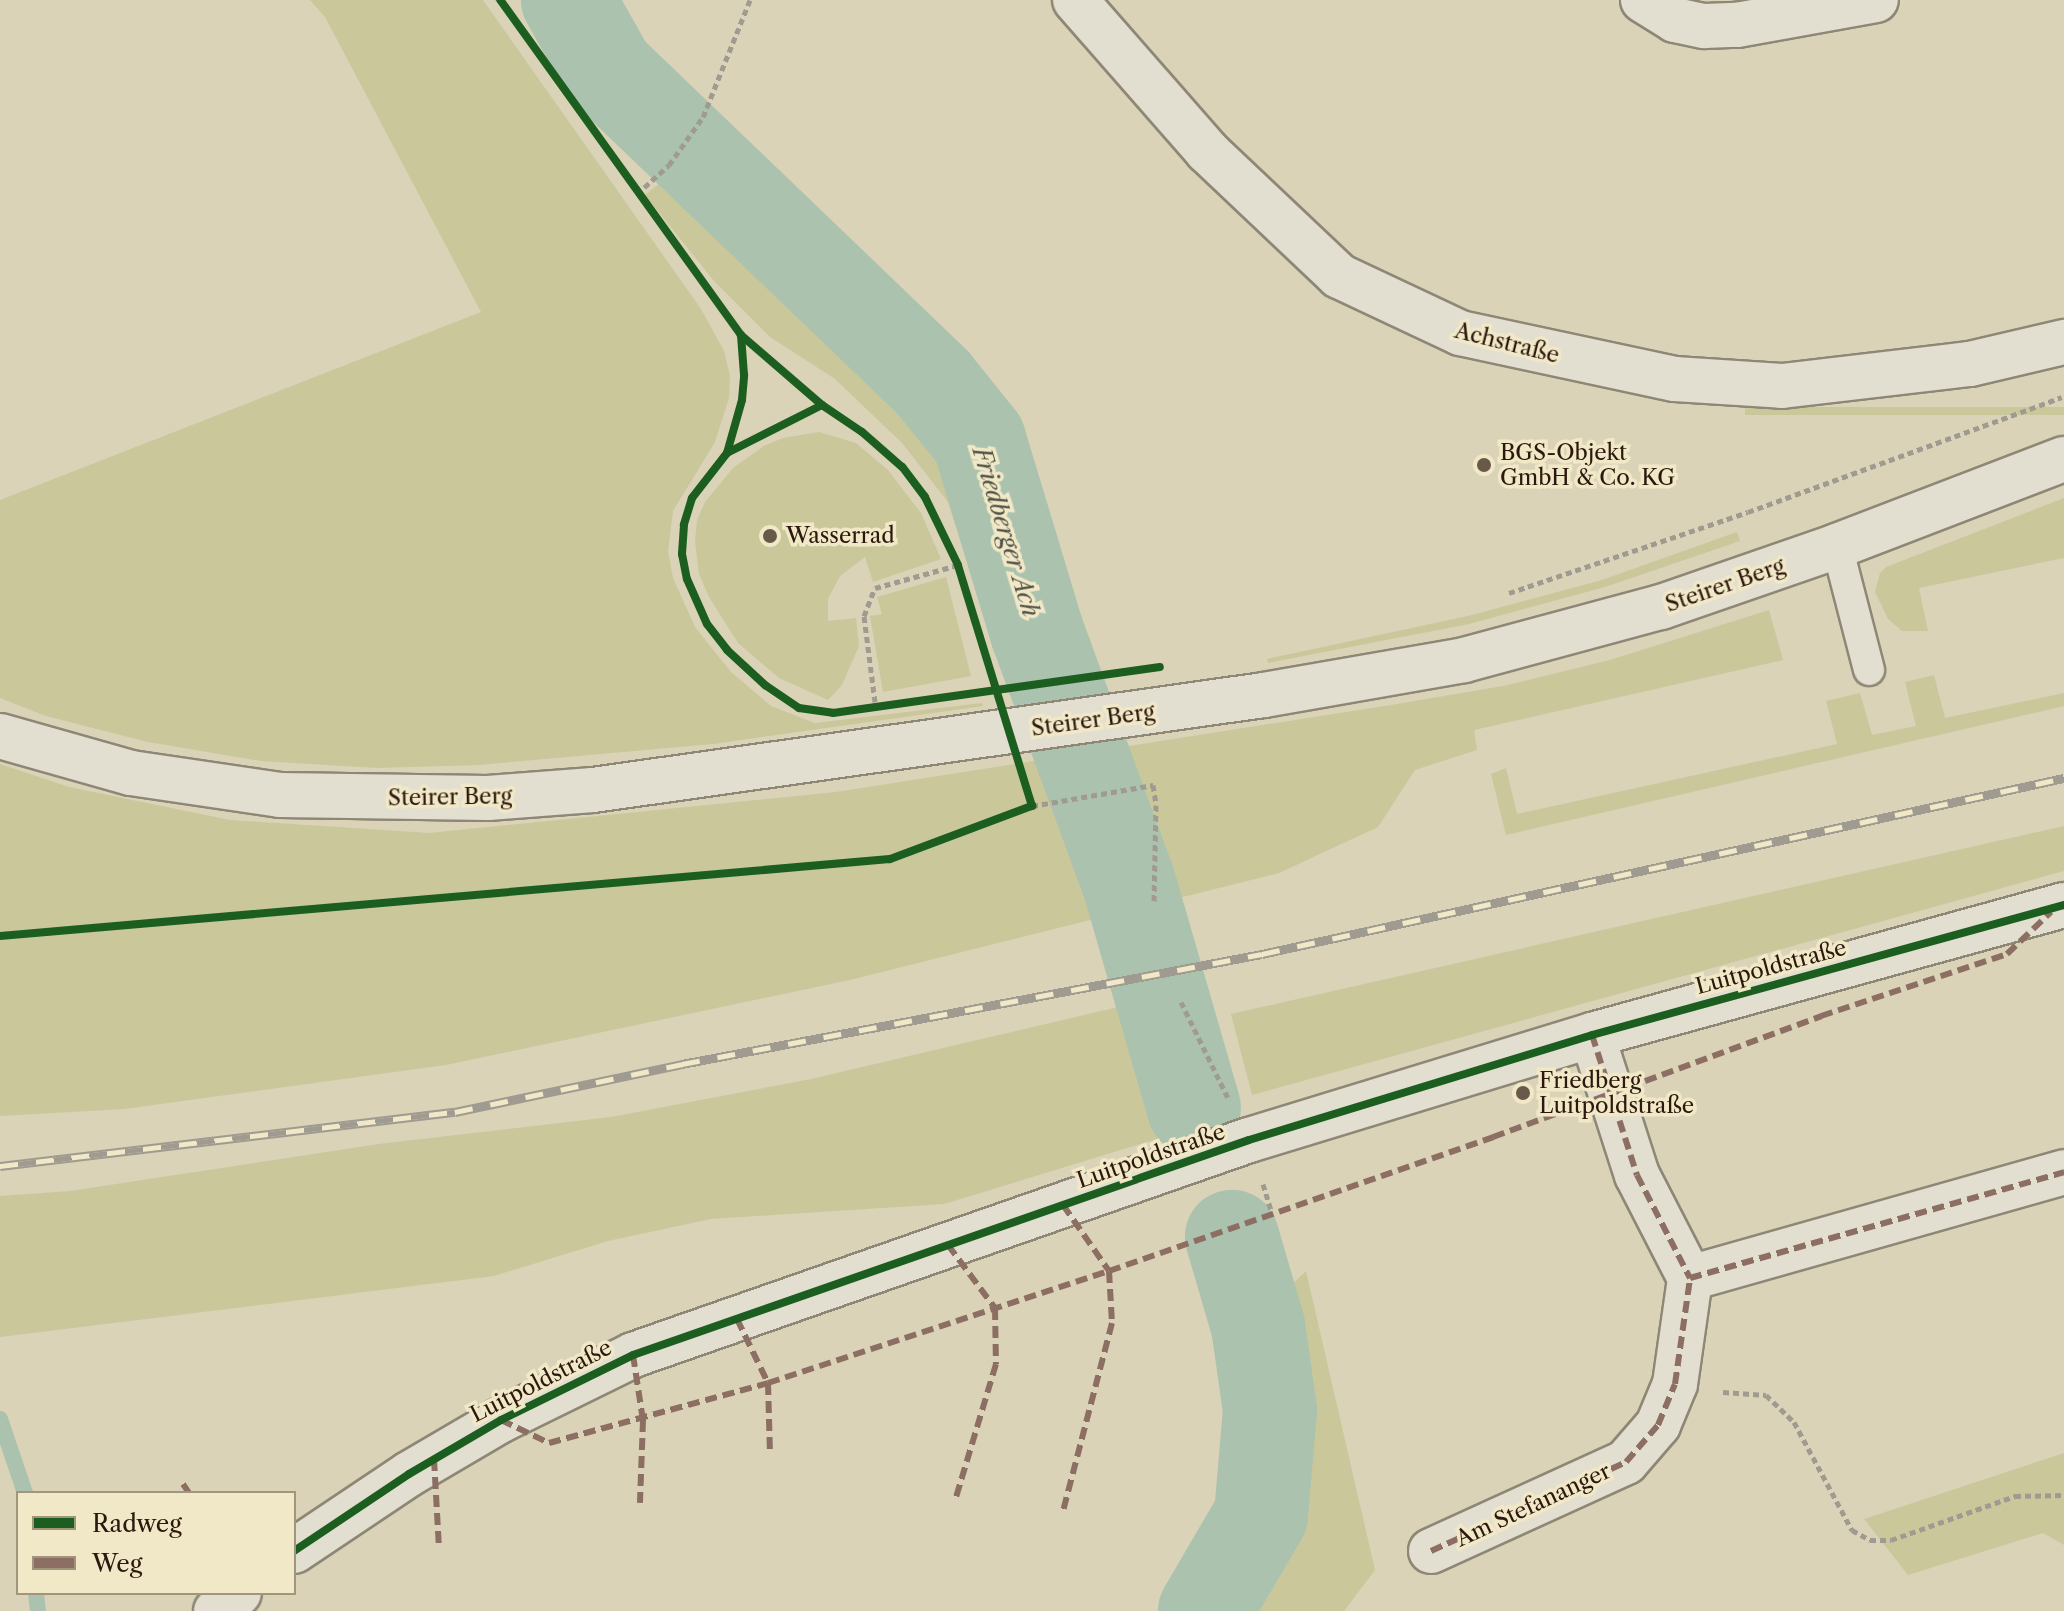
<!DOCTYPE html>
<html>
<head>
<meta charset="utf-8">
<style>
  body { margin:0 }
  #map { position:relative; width:2064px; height:1611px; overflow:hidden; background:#dad3b7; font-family:"Libre Caslon Text",serif }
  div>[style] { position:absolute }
  .green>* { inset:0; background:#cac79b; transform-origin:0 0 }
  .stream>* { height:16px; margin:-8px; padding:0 8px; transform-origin:8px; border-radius:8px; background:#abc2ae }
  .river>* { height:94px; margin:-47px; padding:0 47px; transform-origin:47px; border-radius:47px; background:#abc2ae }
  .path>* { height:5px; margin-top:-2.5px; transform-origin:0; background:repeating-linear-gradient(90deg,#a09b90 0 6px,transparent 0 10px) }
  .roads { filter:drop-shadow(2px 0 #8e8776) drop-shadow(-2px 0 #8e8776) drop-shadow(0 2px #8e8776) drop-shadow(0 -2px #8e8776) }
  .service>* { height:30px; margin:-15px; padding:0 15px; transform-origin:15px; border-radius:15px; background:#e2ded0 }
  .minor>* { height:44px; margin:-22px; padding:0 22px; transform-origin:22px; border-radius:22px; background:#e2ded0 }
  .tertiary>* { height:44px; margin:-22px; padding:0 22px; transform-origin:22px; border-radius:22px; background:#e2ded0 }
  .rail>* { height:9px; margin-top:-4.5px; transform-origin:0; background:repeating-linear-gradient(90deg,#f0e8c7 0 18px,#a09b90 0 36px); box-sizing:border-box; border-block:2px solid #a09b90 }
  .quiet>* { height:6px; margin-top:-3px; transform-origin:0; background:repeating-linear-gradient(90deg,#8d6e63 0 12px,transparent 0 18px) }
  .cycleway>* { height:8px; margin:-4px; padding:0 4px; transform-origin:4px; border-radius:4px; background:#1b5e20 }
  .dots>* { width:22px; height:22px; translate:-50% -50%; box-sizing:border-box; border:4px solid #f0e8c7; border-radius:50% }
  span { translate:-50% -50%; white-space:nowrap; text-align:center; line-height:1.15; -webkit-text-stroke:7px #f0e8c7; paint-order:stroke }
  .street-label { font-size:22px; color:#2c180e }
  .poi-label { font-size:22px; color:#2c180e }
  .left { translate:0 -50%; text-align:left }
  .water-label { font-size:24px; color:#515145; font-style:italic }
  .legend { position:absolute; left:16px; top:1491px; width:280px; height:104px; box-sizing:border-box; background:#f0e8c7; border:2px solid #a2957d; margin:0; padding:10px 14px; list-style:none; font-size:24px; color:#2c180e }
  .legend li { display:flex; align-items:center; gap:16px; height:40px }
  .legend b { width:40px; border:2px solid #a2957d }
</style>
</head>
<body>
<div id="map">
  <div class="green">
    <i style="clip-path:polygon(310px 0,483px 0,701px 309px,724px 351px,730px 376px,729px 398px,715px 442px,673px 511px,668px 551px,673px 578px,695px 627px,731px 672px,771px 706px,815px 723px,982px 703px,983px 706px,713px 744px,478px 765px,377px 768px,261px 761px,148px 742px,46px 716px,0 698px,0 500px,481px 312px,325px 17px)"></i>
    <i style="clip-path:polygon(682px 165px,891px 366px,952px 430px,984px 507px,1023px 625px,991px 638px,948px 502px,902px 443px,835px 379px,770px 337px,714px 281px,645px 195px)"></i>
    <i style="left:2064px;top:407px;width:8px;height:319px;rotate:90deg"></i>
    <i style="clip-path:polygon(819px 432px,856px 443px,888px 470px,921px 513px,941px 559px,873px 582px,865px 557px,840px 576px,828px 599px,828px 621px,856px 618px,859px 646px,842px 685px,828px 700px,779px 678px,738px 643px,709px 597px,699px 574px,695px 541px,697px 520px,705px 502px,733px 468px,764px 446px,783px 438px)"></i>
    <i style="clip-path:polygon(2064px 498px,2064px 558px,1919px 588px,1928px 631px,1902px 631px,1888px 619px,1875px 592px,1880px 573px,1886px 567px)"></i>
    <i style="clip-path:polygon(1737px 532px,1740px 541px,1605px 587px,1469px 624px,1268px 663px,1267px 659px,1468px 616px,1602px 580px)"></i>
    <i style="clip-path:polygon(946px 577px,971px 676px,883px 692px,870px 616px,882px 614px,877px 597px)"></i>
    <i style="clip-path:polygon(1769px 610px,1783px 660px,1474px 730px,1477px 750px,1415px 770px,1378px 827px,1279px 873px,850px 980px,446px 1065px,124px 1109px,0 1116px,0 764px,69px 787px,230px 820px,429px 833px,836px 792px,1397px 704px,1503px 686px,1610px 660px)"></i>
    <i style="clip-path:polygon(1934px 675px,1945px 718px,2064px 693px,2064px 706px,1506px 835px,1491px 774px,1506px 768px,1517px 814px,1837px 744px,1826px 701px,1860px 693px,1872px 735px,1916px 726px,1905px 682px)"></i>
    <i style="clip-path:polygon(2064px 826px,2064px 871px,1252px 1095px,1231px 1014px)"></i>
    <i style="clip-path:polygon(1131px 1004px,1173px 1134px,944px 1204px,711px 1219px,608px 1241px,494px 1276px,0 1337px,0 1196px,70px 1191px,379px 1144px,611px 1117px,811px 1079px)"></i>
    <i style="clip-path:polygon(1306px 1271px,1375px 1570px,1344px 1611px,1171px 1611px,1235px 1513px,1218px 1355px)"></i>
    <i style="clip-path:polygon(2064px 1453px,2064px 1545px,2043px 1533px,1908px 1575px,1864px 1519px)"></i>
  </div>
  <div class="stream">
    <i style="left:0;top:1419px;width:78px;rotate:71.3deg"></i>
    <i style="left:36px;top:1593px;width:18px;rotate:84deg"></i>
  </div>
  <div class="river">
    <i style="left:568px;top:0;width:81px;rotate:60.6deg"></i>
    <i style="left:608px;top:71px;width:452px;rotate:43.8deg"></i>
    <i style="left:934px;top:384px;width:72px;rotate:51.2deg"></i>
    <i style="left:979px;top:440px;width:201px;rotate:73.2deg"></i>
    <i style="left:1037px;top:632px;width:267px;rotate:69.9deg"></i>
    <i style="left:1129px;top:883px;width:234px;rotate:73.9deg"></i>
    <i style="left:1205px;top:1611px;width:111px;rotate:-59.7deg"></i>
    <i style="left:1261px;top:1515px;width:105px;rotate:-85.1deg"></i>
    <i style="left:1270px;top:1410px;width:85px;rotate:-98.1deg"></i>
    <i style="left:1258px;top:1326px;width:93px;rotate:-106.3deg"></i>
  </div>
  <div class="path">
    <i style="left:637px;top:194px;width:43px;rotate:-42.2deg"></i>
    <i style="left:669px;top:165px;width:59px;rotate:-54.7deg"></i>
    <i style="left:703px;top:117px;width:126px;rotate:-68.1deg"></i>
    <i style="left:1509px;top:593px;width:252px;rotate:-18.7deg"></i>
    <i style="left:1748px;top:512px;width:334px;rotate:-20.1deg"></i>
    <i style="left:875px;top:702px;width:87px;rotate:-97.3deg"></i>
    <i style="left:864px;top:616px;width:30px;rotate:-69deg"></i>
    <i style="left:875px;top:588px;width:86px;rotate:-15.5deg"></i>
    <i style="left:1032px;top:806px;width:123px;rotate:-9.8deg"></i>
    <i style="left:1153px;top:785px;width:20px;rotate:81deg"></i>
    <i style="left:1156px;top:805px;width:99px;rotate:91.2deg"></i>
    <i style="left:1181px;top:1002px;width:107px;rotate:63.9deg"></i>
    <i style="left:1263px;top:1184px;width:30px;rotate:73deg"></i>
    <i style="left:1723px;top:1392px;width:43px;rotate:4deg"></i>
    <i style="left:1766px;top:1395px;width:39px;rotate:44deg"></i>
    <i style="left:1794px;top:1422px;width:123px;rotate:61.8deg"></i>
    <i style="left:1852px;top:1530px;width:21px;rotate:29deg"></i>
    <i style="left:1870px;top:1540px;width:21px"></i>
    <i style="left:1891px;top:1540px;width:132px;rotate:-19.5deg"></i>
    <i style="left:2015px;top:1496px;width:49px;rotate:-1.2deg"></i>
  </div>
  <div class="roads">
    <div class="service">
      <i style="left:1837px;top:546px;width:128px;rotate:75.5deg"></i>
    </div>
    <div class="minor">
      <i style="left:1075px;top:0;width:201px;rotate:48.8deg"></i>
      <i style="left:1207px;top:151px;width:182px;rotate:43.4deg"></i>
      <i style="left:1339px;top:276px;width:134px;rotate:25.2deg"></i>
      <i style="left:1460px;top:333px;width:220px;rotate:12.1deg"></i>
      <i style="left:1675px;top:379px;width:107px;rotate:3.7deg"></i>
      <i style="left:1782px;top:386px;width:189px;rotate:-6.7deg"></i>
      <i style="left:1970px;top:364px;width:97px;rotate:-13.2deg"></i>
      <i style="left:1643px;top:0;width:38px;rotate:32deg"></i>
      <i style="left:1675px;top:20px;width:30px;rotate:12deg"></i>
      <i style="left:1704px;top:26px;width:33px;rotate:-2deg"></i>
      <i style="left:1737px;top:25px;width:141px;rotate:-10.2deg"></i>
      <i style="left:1592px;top:1035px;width:147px;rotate:72.2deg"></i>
      <i style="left:1637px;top:1175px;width:116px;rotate:62.8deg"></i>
      <i style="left:1690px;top:1278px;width:389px;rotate:-15.8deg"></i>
      <i style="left:1431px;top:1551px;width:214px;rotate:-24.5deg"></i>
      <i style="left:1626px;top:1462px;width:49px;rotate:-49.1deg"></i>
      <i style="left:1658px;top:1425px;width:44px;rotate:-67.5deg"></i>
      <i style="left:1675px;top:1384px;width:107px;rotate:-81.9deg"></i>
    </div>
    <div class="tertiary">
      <i style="left:0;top:736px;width:136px;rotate:15.8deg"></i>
      <i style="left:131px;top:773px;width:151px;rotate:8.4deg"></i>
      <i style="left:280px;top:795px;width:208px;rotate:0.8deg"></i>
      <i style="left:488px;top:798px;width:105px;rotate:-4.4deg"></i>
      <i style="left:593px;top:790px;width:678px;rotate:-8.06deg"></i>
      <i style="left:1264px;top:695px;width:203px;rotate:-9.9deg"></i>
      <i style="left:1464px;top:660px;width:204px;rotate:-15.1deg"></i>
      <i style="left:1661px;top:607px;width:186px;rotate:-19.1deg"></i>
      <i style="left:1837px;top:546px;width:243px;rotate:-21deg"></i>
      <i style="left:294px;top:1551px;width:138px;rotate:-33.8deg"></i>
      <i style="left:409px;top:1474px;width:107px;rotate:-30.4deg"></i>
      <i style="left:501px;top:1420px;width:147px;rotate:-26.2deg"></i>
      <i style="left:633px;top:1355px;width:652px;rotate:-19.24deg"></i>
      <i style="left:1249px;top:1140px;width:359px;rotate:-17deg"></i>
      <i style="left:1592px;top:1035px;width:490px;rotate:-15.4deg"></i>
      <i style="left:216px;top:1611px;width:29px;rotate:-38deg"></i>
    </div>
  </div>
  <div class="rail">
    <i style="left:0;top:1166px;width:458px;rotate:-6.8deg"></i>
    <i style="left:455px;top:1112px;width:232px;rotate:-11.9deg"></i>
    <i style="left:682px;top:1064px;width:590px;rotate:-10.74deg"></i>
    <i style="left:1262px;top:954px;width:821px;rotate:-12.38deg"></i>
  </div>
  <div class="quiet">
    <i style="left:1592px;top:1035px;width:147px;rotate:72.2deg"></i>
    <i style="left:1637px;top:1175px;width:116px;rotate:62.8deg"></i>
    <i style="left:1690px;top:1278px;width:389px;rotate:-15.8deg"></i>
    <i style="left:1063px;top:1205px;width:80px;rotate:55.1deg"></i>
    <i style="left:1109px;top:1271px;width:52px;rotate:86.7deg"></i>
    <i style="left:1112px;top:1323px;width:194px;rotate:104.6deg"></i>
    <i style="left:948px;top:1245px;width:79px;rotate:53.3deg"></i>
    <i style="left:995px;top:1308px;width:56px;rotate:89deg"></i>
    <i style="left:996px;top:1364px;width:139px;rotate:106.7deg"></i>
    <i style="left:737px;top:1319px;width:71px;rotate:64.2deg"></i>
    <i style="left:768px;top:1383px;width:70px;rotate:88.4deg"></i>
    <i style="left:633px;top:1355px;width:66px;rotate:81.3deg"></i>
    <i style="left:643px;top:1420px;width:83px;rotate:92.1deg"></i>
    <i style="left:501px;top:1420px;width:53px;rotate:25.6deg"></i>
    <i style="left:549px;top:1443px;width:227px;rotate:-15.3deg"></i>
    <i style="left:768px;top:1383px;width:359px;rotate:-18.2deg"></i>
    <i style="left:1109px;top:1271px;width:407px;rotate:-19.2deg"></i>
    <i style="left:1493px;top:1137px;width:350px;rotate:-20.2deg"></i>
    <i style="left:1821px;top:1016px;width:196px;rotate:-18.4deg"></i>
    <i style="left:2007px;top:954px;width:61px;rotate:-43.7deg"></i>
    <i style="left:434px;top:1459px;width:90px;rotate:86.8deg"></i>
    <i style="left:183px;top:1484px;width:11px;rotate:56deg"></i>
    <i style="left:1431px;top:1551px;width:214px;rotate:-24.5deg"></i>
    <i style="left:1626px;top:1462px;width:49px;rotate:-49.1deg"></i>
    <i style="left:1658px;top:1425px;width:44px;rotate:-67.5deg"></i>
    <i style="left:1675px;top:1384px;width:107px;rotate:-81.9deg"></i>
  </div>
  <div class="cycleway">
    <i style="left:822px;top:405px;width:106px;rotate:153.2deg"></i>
    <i style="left:727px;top:453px;width:57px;rotate:127.9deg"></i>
    <i style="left:692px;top:498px;width:28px;rotate:107deg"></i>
    <i style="left:684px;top:525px;width:29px;rotate:94deg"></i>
    <i style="left:682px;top:554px;width:25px;rotate:79deg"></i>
    <i style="left:687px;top:579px;width:49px;rotate:66deg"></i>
    <i style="left:707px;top:624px;width:33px;rotate:52deg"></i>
    <i style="left:727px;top:650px;width:52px;rotate:42.6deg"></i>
    <i style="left:765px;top:685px;width:41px;rotate:34.1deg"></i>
    <i style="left:799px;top:708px;width:34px;rotate:8deg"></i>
    <i style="left:833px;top:713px;width:330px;rotate:-8deg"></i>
    <i style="left:727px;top:453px;width:55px;rotate:-74.2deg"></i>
    <i style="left:742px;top:400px;width:25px;rotate:-85deg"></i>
    <i style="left:744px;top:375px;width:40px;rotate:-94.3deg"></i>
    <i style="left:0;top:936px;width:893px;rotate:-4.94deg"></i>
    <i style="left:890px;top:859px;width:152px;rotate:-20.5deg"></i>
    <i style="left:1032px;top:806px;width:252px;rotate:-107.1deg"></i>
    <i style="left:958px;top:565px;width:76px;rotate:-115.9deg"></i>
    <i style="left:925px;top:497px;width:38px;rotate:-127deg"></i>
    <i style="left:902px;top:467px;width:53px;rotate:-138.8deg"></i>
    <i style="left:862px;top:432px;width:48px;rotate:-146deg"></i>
    <i style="left:822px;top:405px;width:107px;rotate:-139.2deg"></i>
    <i style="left:741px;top:335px;width:413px;rotate:-125.7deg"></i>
    <i style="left:294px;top:1551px;width:138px;rotate:-33.8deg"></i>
    <i style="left:409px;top:1474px;width:107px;rotate:-30.4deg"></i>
    <i style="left:501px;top:1420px;width:147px;rotate:-26.2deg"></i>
    <i style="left:633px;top:1355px;width:652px;rotate:-19.24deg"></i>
    <i style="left:1249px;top:1140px;width:359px;rotate:-17deg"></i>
    <i style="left:1592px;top:1035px;width:490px;rotate:-15.4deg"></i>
  </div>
  <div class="dots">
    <i style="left:1484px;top:465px;background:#695949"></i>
    <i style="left:770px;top:536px;background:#695949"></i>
    <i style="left:1523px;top:1093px;background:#695949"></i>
  </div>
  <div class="street-label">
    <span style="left:1507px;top:343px;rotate:14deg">Achstraße</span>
    <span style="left:1725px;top:585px;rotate:-19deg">Steirer Berg</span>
    <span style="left:1093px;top:720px;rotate:-8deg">Steirer Berg</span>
    <span style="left:450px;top:797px;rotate:-1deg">Steirer Berg</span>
    <span style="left:1771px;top:967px;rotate:-15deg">Luitpoldstraße</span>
    <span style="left:1151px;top:1156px;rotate:-19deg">Luitpoldstraße</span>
    <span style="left:541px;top:1381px;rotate:-27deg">Luitpoldstraße</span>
    <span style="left:1533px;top:1505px;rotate:-25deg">Am Stefananger</span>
  </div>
  <div class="poi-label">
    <span class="left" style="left:1500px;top:465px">BGS-Objekt<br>GmbH &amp; Co. KG</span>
    <span class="left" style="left:786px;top:536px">Wasserrad</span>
    <span class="left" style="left:1539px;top:1093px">Friedberg<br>Luitpoldstraße</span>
  </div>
  <div class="water-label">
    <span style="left:1006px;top:532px;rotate:73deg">Friedberger Ach</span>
  </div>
  <ul class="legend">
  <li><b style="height:10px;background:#1b5e20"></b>Radweg</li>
  <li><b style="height:10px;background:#8d6e63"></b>Weg</li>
  </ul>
</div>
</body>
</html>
